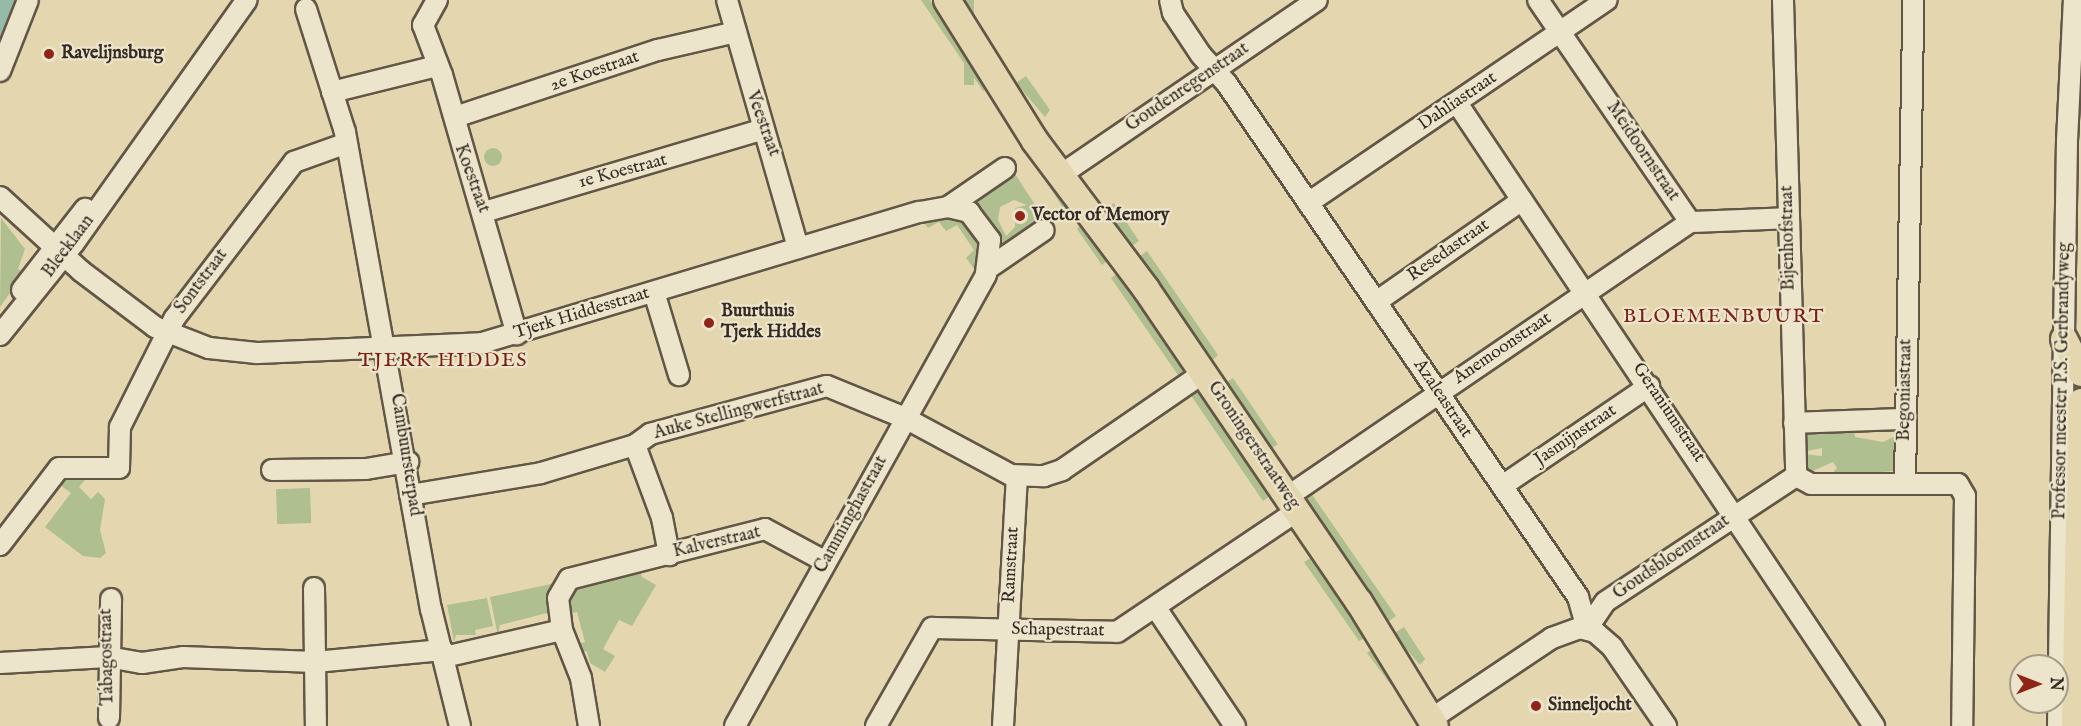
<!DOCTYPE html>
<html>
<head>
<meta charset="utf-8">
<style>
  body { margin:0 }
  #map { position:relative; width:2081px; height:726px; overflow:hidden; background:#e4d7af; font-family:"IM FELL English",serif }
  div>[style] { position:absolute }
  .green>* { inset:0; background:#afbf8f; transform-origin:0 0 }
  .round { border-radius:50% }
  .water>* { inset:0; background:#96baa8 }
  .roads { filter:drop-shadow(2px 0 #625647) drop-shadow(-2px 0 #625647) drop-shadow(0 2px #625647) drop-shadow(0 -2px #625647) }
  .minor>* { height:20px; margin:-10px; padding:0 10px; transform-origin:10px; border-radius:10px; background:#ede5cb }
  .major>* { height:26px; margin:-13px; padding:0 13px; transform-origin:13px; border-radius:13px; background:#e4d7af }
  .dots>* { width:16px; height:16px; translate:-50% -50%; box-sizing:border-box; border:3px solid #ede5cb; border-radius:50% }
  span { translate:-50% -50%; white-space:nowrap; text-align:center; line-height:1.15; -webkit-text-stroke:4.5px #ede5cb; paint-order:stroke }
  .poi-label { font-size:18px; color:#362b24; font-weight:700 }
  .left { translate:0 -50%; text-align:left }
  .street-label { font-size:18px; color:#362b24 }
  .neighbourhood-label { font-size:20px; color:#7a1f14; letter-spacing:1.5px }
  .north { position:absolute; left:2009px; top:654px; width:60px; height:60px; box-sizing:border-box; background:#ede5cb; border:2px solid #a49b88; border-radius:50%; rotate:90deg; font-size:16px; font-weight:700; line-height:24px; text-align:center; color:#362b24 }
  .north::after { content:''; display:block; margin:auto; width:21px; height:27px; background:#8f2418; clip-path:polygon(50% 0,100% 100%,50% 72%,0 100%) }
</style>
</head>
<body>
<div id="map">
  <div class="green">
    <i style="clip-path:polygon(921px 0,930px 0,990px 86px,983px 91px)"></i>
    <i style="left:964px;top:0;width:10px;height:85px"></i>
    <i style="clip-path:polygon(1026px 76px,1050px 110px,1045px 117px,1016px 83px)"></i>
    <i class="round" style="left:484px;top:148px;width:18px;height:18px"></i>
    <i style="clip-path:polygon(1026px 150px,1073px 208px,1065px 211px)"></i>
    <i style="clip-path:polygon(evenodd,1013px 171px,1045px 220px,1003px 245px,973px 201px,1013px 171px,1014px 200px,1027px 205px,1015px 208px,1015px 227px,1006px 236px,998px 220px,1000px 207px,1014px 200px)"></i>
    <i style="clip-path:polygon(1114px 203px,1139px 241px,1129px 248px,1106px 209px)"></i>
    <i style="clip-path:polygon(933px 215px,961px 217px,983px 242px,978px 274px,966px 258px,974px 250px,957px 225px,946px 231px,939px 222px,928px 228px,921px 219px)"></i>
    <i style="clip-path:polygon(1px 218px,25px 249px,18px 269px,24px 273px,0 307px)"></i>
    <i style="clip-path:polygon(1083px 222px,1112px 257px,1102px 265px,1077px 229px)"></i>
    <i style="clip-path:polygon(1147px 251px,1218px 355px,1213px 360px,1140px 256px)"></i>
    <i style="clip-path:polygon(1118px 273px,1174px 356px,1179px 353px,1187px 369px,1180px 378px,1111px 278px)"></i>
    <i style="left:1233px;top:378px;width:80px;height:9px;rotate:56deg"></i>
    <i style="clip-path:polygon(1197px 389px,1211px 401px,1207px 404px,1270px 496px,1263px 501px,1190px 394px)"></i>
    <i style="clip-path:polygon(1854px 428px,1855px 437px,1883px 442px,1897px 435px,1893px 471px,1830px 476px,1837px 468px,1833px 462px,1808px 473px,1803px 454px,1822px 456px,1822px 448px,1803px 452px,1806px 434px)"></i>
    <i style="clip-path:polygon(89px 475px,79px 487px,91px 499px,98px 492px,105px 499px,100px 530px,106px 553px,100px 558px,83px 556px,45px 527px,71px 493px,59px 484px,66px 477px)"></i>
    <i style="left:310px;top:488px;width:35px;height:34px;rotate:88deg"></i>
    <i style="clip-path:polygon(1311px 493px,1396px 616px,1389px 621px,1316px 513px,1311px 515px,1305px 503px)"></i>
    <i style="clip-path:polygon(1312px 557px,1366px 637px,1359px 641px,1304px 562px)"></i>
    <i style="clip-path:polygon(638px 563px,642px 577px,656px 585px,632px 626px,619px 620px,603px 649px,615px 656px,605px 672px,590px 663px,587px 651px,572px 654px,570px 646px,585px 642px,577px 612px,569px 614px,565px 598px,573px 585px)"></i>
    <i style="clip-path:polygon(560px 582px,557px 617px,549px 619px,547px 613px,500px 625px,498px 636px,490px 597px)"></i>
    <i style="clip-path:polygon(487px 598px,493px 626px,475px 630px,476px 635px,456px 635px,454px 642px,447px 605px)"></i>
    <i style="clip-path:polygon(1404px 627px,1425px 659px,1420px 665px,1393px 634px)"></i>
    <i style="clip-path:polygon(1377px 645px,1397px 681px,1391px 685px,1367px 653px)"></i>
  </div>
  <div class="water">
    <i style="clip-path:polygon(0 0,15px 0,0 38px)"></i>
  </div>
  <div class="roads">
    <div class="minor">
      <i style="left:437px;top:0;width:29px;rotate:119deg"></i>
      <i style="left:423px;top:25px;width:53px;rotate:69.2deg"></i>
      <i style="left:442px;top:75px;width:270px;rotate:73.9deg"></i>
      <i style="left:727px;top:0;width:258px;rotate:74deg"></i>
      <i style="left:1170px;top:0;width:13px;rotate:77deg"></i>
      <i style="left:1173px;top:13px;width:50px;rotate:56.3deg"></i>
      <i style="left:1201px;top:55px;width:39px;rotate:48deg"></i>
      <i style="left:1227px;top:84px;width:622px;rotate:55.62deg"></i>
      <i style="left:1578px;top:597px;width:33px;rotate:74deg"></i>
      <i style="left:1538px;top:0;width:269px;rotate:55.6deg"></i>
      <i style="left:1690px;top:222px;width:98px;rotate:-2.3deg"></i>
      <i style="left:1783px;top:0;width:476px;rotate:88.4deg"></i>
      <i style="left:306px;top:9px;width:129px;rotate:72.4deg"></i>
      <i style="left:345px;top:132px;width:485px;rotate:79.8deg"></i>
      <i style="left:431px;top:609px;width:121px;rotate:76.1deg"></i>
      <i style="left:0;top:71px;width:76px;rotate:-68.5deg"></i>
      <i style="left:332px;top:92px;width:108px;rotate:-13.9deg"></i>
      <i style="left:1457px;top:103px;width:750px;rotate:56.2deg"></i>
      <i style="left:455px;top:117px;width:214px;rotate:-18.3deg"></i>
      <i style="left:658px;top:50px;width:80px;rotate:-13deg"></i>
      <i style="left:1059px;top:176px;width:312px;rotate:-34.3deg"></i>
      <i style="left:0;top:197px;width:110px;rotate:42.4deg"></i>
      <i style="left:81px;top:271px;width:93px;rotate:37.1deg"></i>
      <i style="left:155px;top:327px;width:58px;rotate:21.3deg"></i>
      <i style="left:209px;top:348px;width:48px;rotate:5.9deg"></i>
      <i style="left:257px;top:353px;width:225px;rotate:-2.5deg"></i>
      <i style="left:482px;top:343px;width:457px;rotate:-16.7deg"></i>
      <i style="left:920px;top:212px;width:28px;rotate:-10deg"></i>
      <i style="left:948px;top:207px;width:22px;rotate:13deg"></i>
      <i style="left:969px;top:212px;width:35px;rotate:53deg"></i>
      <i style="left:990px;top:240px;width:35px;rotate:97deg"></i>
      <i style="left:986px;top:275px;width:516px;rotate:119.1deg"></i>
      <i style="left:1308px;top:203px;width:361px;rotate:-34.2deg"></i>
      <i style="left:948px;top:207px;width:69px;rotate:-34.4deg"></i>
      <i style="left:484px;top:212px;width:289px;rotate:-16.5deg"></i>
      <i style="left:990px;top:267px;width:65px;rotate:-34.4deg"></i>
      <i style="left:22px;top:290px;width:103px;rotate:-52.1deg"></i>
      <i style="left:654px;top:292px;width:87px;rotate:73.2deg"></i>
      <i style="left:1376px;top:302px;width:178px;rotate:-34.9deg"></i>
      <i style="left:0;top:335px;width:118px;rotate:-51.2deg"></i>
      <i style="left:74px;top:243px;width:298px;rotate:-54.6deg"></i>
      <i style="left:1794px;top:423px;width:111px;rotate:-2.1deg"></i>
      <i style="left:635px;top:445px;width:78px;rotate:69.7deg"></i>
      <i style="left:662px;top:518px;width:38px;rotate:79deg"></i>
      <i style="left:272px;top:470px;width:94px;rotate:-0.6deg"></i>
      <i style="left:366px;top:469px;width:43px;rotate:-9.5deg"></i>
      <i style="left:1905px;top:482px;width:482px;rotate:-89deg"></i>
      <i style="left:1502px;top:486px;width:178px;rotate:-34.2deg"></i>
      <i style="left:410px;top:495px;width:133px;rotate:-9.5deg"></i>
      <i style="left:541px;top:473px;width:98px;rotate:-16.6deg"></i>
      <i style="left:635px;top:445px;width:19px;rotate:-36deg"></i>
      <i style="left:650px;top:434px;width:183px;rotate:-15.2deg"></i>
      <i style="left:827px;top:386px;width:84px;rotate:22.3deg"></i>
      <i style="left:905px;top:418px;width:120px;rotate:28.3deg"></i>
      <i style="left:1011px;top:475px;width:33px;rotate:2deg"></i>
      <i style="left:1044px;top:476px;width:19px;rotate:-18deg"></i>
      <i style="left:1062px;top:470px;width:171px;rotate:-34.5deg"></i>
      <i style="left:1287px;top:497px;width:488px;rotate:-34.3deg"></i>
      <i style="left:0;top:545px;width:97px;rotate:-52.5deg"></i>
      <i style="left:59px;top:468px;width:60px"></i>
      <i style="left:119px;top:468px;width:41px;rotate:-88.6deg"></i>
      <i style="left:120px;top:427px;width:121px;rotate:-63.4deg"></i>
      <i style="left:174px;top:319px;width:198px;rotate:-52.6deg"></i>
      <i style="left:294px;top:162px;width:56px;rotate:-19.7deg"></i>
      <i style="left:314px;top:588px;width:138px;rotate:89.2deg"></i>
      <i style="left:1156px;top:608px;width:142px;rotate:56.2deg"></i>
      <i style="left:1587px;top:629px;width:32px;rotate:-56deg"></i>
      <i style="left:1605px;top:602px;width:229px;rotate:-33.4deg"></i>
      <i style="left:1796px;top:476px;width:17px;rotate:28deg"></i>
      <i style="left:1811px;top:484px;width:147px"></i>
      <i style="left:1958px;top:484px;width:14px;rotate:60deg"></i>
      <i style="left:1965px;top:496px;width:230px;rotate:90.7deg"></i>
      <i style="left:444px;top:657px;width:121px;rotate:-12.9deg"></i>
      <i style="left:0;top:663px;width:108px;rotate:-3.2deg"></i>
      <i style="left:108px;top:657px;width:35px;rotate:10deg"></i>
      <i style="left:142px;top:663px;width:41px;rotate:-8.3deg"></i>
      <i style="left:183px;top:657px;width:132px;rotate:2.2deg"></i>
      <i style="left:315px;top:662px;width:128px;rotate:-5.4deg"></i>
      <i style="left:109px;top:718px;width:119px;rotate:-89deg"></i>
      <i style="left:1431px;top:719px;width:146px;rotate:-33.8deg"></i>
      <i style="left:1552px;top:638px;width:30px;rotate:-20deg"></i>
      <i style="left:1580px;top:628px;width:16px;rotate:15deg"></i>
      <i style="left:1595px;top:632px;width:23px;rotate:41deg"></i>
      <i style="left:1612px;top:647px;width:96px;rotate:55.6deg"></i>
      <i style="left:589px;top:726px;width:49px;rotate:-99.5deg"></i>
      <i style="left:581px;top:678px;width:52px;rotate:-111.6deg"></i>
      <i style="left:562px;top:630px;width:32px;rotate:-97deg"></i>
      <i style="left:558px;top:598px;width:22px;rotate:-60deg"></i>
      <i style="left:569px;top:579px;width:202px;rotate:-14.3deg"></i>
      <i style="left:765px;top:529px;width:69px;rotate:28.4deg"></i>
      <i style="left:876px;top:726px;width:113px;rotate:-60.3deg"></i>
      <i style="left:932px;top:628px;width:185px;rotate:1.2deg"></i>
      <i style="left:1117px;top:632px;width:217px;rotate:-33.9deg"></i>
      <i style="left:1003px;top:726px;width:250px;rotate:-86.8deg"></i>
      <i style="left:2058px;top:726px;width:585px;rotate:-89.12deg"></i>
      <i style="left:2067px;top:141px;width:141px;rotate:-87.2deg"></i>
    </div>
    <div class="major">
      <i style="left:947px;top:0;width:166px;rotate:58deg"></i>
      <i style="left:1035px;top:141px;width:185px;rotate:53.1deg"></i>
      <i style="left:1146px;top:289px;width:379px;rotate:55.8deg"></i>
      <i style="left:1359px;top:602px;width:145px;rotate:58.5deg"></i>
      <i style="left:2064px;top:339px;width:38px;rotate:63deg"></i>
      <i style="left:2075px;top:726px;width:324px;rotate:-88.9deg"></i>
    </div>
  </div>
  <div class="dots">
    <i style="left:49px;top:54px;background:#8f2418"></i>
    <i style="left:1020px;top:216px;background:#8f2418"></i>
    <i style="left:709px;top:323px;background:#8f2418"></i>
    <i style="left:1536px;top:706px;background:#8f2418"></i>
  </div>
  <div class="poi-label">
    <span class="left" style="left:61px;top:54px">Ravelijnsburg</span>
    <span class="left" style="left:1032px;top:216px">Vector of Memory</span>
    <span class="left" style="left:721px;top:323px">Buurthuis<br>Tjerk Hiddes</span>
    <span class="left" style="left:1548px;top:706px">Sinneljocht</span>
  </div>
  <div class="street-label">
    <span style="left:595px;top:72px;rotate:-19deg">2e Koestraat</span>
    <span style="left:1188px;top:88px;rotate:-34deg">Goudenregenstraat</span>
    <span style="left:1458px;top:102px;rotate:-34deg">Dahliastraat</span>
    <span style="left:762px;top:124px;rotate:70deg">Veestraat</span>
    <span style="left:1642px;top:152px;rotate:56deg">Meidoornstraat</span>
    <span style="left:623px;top:172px;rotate:-15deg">1e Koestraat</span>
    <span style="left:471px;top:179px;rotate:70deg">Koestraat</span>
    <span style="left:1789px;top:238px;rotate:-91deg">Bijenhofstraat</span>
    <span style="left:69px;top:247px;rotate:-53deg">Bleeklaan</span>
    <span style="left:1449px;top:251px;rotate:-35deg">Resedastraat</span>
    <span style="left:202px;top:282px;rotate:-53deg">Sontstraat</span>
    <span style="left:582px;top:314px;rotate:-17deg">Tjerk Hiddesstraat</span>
    <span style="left:1503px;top:349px;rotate:-34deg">Anemoonstraat</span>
    <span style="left:2063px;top:381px;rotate:-89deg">Professor meester P.S. Gerbrandyweg</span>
    <span style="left:1906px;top:390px;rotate:-89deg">Begoniastraat</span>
    <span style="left:1442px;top:399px;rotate:56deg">Azaleastraat</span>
    <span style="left:739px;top:412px;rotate:-15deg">Auke Stellingwerfstraat</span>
    <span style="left:1668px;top:413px;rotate:56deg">Geraniumstraat</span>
    <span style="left:1576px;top:436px;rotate:-34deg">Jasmijnstraat</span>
    <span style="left:1253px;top:446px;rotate:56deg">Groningerstraatweg</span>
    <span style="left:405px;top:455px;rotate:81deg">Cambuursterpad</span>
    <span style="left:852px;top:515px;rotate:-61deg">Camminghastraat</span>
    <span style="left:717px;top:543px;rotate:-13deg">Kalverstraat</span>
    <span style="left:1672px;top:558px;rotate:-34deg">Goudsbloemstraat</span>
    <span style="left:1012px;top:565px;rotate:-87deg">Ramstraat</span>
    <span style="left:1058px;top:631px;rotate:1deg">Schapestraat</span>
    <span style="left:108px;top:657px;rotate:-91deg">Tabagostraat</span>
  </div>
  <div class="neighbourhood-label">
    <span style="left:1724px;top:316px">BLOEMENBUURT</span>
    <span style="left:443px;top:360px">TJERK HIDDES</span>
  </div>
  <div class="north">N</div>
</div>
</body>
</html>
